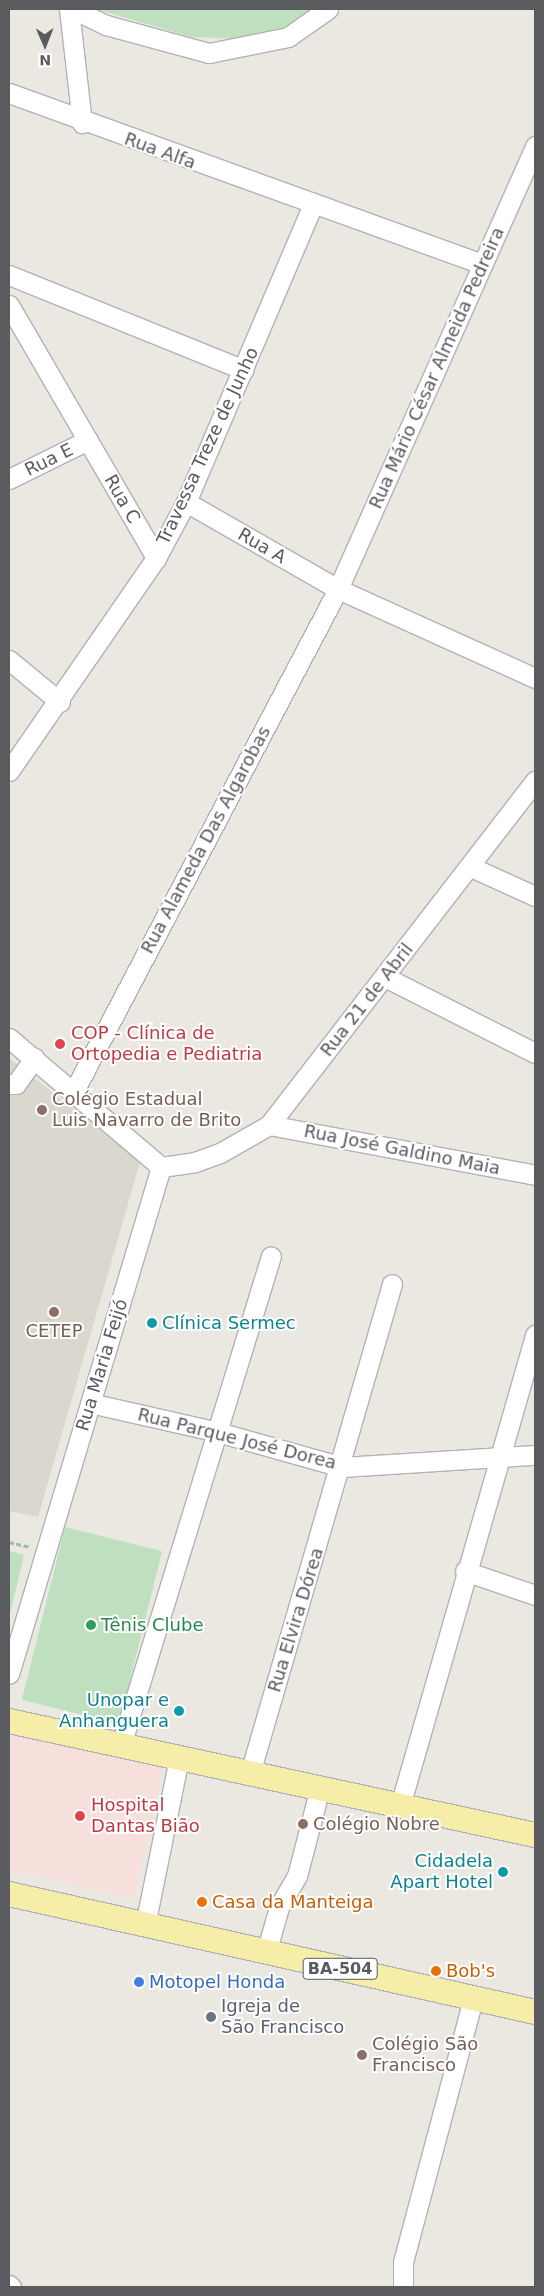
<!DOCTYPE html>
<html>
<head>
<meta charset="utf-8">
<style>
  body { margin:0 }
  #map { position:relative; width:544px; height:2296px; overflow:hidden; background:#eae8e0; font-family:"DejaVu Sans",sans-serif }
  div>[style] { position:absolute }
  .education>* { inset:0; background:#dad7ce }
  .medical>* { inset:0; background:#f7dfdc }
  .green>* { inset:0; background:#bee0bf; transform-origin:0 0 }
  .path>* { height:3px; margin-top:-1.5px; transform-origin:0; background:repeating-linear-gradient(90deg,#99c0a5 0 5px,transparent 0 7.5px) }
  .roads { filter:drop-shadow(1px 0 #b1b2b7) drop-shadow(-1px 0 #b1b2b7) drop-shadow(0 1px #b1b2b7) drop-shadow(0 -1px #b1b2b7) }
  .minor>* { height:19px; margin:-9.5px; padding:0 9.5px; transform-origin:9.5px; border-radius:9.5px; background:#fff }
  .major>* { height:24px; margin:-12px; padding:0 12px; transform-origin:12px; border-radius:12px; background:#f6eda9 }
  .dots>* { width:14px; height:14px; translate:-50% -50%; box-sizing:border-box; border:2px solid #fff; border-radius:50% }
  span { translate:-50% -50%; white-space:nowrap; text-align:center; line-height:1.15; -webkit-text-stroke:4px #fff; paint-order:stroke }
  .shield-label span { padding:1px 4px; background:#fff; border:1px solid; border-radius:4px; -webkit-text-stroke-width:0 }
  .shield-label { font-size:16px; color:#595b5f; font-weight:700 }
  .street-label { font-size:18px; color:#595b5f }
  .health-label { font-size:18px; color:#be3a42 }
  .left { translate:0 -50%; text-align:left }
  .education-label { font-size:18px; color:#785e54 }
  .culture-label { font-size:18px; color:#0d838f }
  .right { translate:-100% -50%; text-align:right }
  .leisure-label { font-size:18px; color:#27864d }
  .food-label { font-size:18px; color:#c56008 }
  .shop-label { font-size:18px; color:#366cbe }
  .worship-label { font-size:18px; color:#5b616d }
  .frame { position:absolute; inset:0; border:10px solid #595b5f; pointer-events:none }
  .north { position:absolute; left:20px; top:20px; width:50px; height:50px; -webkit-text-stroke:4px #fff; paint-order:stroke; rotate:179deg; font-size:14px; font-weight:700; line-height:20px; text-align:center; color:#595b5f }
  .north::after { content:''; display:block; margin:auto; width:18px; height:22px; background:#595b5f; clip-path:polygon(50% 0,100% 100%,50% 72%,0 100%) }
</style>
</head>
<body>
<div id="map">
  <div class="education">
    <i style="clip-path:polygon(9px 1058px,140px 1162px,38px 1517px,9px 1511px)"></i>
  </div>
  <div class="medical">
    <i style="clip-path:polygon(9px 1728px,164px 1762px,134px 1898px,9px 1870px)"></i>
  </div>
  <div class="green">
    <i style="clip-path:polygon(96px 9px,310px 9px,295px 23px,251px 39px,191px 37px)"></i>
    <i style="left:65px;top:1527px;width:100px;height:178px;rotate:14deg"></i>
    <i style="clip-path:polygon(9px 1551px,24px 1555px,9px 1618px)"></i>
  </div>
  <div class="path">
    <i style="left:9px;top:1542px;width:22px;rotate:13deg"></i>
  </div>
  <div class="roads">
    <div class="minor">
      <i style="left:69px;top:9px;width:115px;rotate:83.5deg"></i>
      <i style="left:73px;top:9px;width:37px;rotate:26deg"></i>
      <i style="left:106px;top:25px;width:107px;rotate:15.2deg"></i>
      <i style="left:209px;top:53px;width:81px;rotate:-11.4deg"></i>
      <i style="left:288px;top:37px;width:49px;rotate:-35deg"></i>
      <i style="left:9px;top:93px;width:503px;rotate:19.88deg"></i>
      <i style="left:9px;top:275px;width:253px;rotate:22deg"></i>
      <i style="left:9px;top:305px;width:293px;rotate:59.8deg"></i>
      <i style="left:9px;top:479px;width:88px;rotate:-26.3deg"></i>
      <i style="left:186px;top:502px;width:175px;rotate:29.8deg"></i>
      <i style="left:338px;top:589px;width:216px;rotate:24.3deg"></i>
      <i style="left:9px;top:660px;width:66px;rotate:39.5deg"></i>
      <i style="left:9px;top:771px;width:259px;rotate:-55.4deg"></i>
      <i style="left:156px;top:558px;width:64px;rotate:-61.8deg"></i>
      <i style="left:186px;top:502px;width:322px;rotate:-66.9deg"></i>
      <i style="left:471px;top:867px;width:70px;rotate:24.4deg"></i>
      <i style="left:385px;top:977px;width:168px;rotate:26.9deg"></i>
      <i style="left:9px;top:1038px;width:199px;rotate:40.3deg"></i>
      <i style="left:161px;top:1167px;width:529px;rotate:106.69deg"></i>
      <i style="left:9px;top:1084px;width:7px"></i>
      <i style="left:16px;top:1084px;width:32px;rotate:-55deg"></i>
      <i style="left:74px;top:1091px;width:567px;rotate:-62.26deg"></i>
      <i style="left:338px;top:589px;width:485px;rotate:-66deg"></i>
      <i style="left:269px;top:1125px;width:271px;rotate:10.6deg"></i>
      <i style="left:161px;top:1167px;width:34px;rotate:-8deg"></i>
      <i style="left:195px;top:1162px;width:27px;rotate:-20deg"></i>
      <i style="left:220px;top:1153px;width:56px;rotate:-29.7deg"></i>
      <i style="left:269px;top:1125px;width:435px;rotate:-52.3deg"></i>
      <i style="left:90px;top:1403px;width:127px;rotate:12.7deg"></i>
      <i style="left:214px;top:1431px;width:133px;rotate:15.7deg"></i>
      <i style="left:342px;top:1467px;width:193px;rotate:-3.6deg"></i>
      <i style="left:465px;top:1571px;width:74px;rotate:18.9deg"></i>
      <i style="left:121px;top:1745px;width:511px;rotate:-72.95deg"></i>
      <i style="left:250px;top:1773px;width:509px;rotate:-73.81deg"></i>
      <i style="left:400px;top:1806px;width:490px;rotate:-74deg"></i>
      <i style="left:145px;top:1925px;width:170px;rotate:-78.5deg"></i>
      <i style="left:266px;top:1953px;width:48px;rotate:-74.2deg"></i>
      <i style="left:279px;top:1907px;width:36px;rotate:-60deg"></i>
      <i style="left:297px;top:1876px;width:91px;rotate:-75.4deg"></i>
      <i style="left:9px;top:2285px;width:3px;rotate:45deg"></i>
      <i style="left:403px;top:2287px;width:25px;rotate:-90deg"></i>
      <i style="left:403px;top:2262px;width:272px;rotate:-75.1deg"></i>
    </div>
    <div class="major">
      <i style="left:9px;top:1721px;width:538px;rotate:12.23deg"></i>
      <i style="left:9px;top:1894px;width:539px;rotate:12.64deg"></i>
    </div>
  </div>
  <div class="dots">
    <i style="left:60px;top:1044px;background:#e0444e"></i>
    <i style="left:42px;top:1110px;background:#8d6e63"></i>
    <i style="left:54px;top:1312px;background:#8d6e63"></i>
    <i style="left:152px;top:1323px;background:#0f9aa8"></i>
    <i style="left:91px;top:1625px;background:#2e9e5b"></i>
    <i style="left:179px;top:1711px;background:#0f9aa8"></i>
    <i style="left:80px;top:1816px;background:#e0444e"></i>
    <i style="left:303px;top:1824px;background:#8d6e63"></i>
    <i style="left:503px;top:1872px;background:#0f9aa8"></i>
    <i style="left:202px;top:1902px;background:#e8710a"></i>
    <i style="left:436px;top:1971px;background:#e8710a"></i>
    <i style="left:139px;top:1982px;background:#3f7fe0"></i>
    <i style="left:211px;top:2017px;background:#6b7280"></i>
    <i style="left:362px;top:2055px;background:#8d6e63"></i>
  </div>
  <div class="shield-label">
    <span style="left:340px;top:1969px">BA-504</span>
  </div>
  <div class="street-label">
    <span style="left:160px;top:151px;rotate:20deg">Rua Alfa</span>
    <span style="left:437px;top:368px;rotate:-66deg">Rua Mário César Almeida Pedreira</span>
    <span style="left:208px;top:446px;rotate:-65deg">Travessa Treze de Junho</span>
    <span style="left:49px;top:460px;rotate:-26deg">Rua E</span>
    <span style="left:122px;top:499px;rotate:60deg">Rua C</span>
    <span style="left:262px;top:546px;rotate:30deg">Rua A</span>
    <span style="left:206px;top:840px;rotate:-62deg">Rua Alameda Das Algarobas</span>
    <span style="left:367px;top:1000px;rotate:-52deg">Rua 21 de Abril</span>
    <span style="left:402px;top:1150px;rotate:11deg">Rua José Galdino Maia</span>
    <span style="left:102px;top:1365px;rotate:-73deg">Rua Maria Feijó</span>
    <span style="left:237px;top:1439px;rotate:14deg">Rua Parque José Dorea</span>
    <span style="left:296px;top:1620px;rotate:-73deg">Rua Elvira Dórea</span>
  </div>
  <div class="health-label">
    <span class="left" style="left:71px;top:1044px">COP - Clínica de<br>Ortopedia e Pediatria</span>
    <span class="left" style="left:91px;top:1816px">Hospital<br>Dantas Bião</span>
  </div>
  <div class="education-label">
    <span class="left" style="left:52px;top:1110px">Colégio Estadual<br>Luis Navarro de Brito</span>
    <span style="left:54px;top:1331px">CETEP</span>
    <span class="left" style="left:313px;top:1824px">Colégio Nobre</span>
    <span class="left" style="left:372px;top:2055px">Colégio São<br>Francisco</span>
  </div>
  <div class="culture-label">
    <span class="left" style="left:162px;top:1323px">Clínica Sermec</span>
    <span class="right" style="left:169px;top:1711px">Unopar e<br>Anhanguera</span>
    <span class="right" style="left:493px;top:1872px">Cidadela<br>Apart Hotel</span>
  </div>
  <div class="leisure-label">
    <span class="left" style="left:101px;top:1625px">Tênis Clube</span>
  </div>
  <div class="food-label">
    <span class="left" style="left:212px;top:1902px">Casa da Manteiga</span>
    <span class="left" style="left:446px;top:1971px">Bob's</span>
  </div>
  <div class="shop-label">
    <span class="left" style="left:149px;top:1982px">Motopel Honda</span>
  </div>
  <div class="worship-label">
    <span class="left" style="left:221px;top:2017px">Igreja de<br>São Francisco</span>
  </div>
  <div class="frame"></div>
  <div class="north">N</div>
</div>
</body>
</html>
